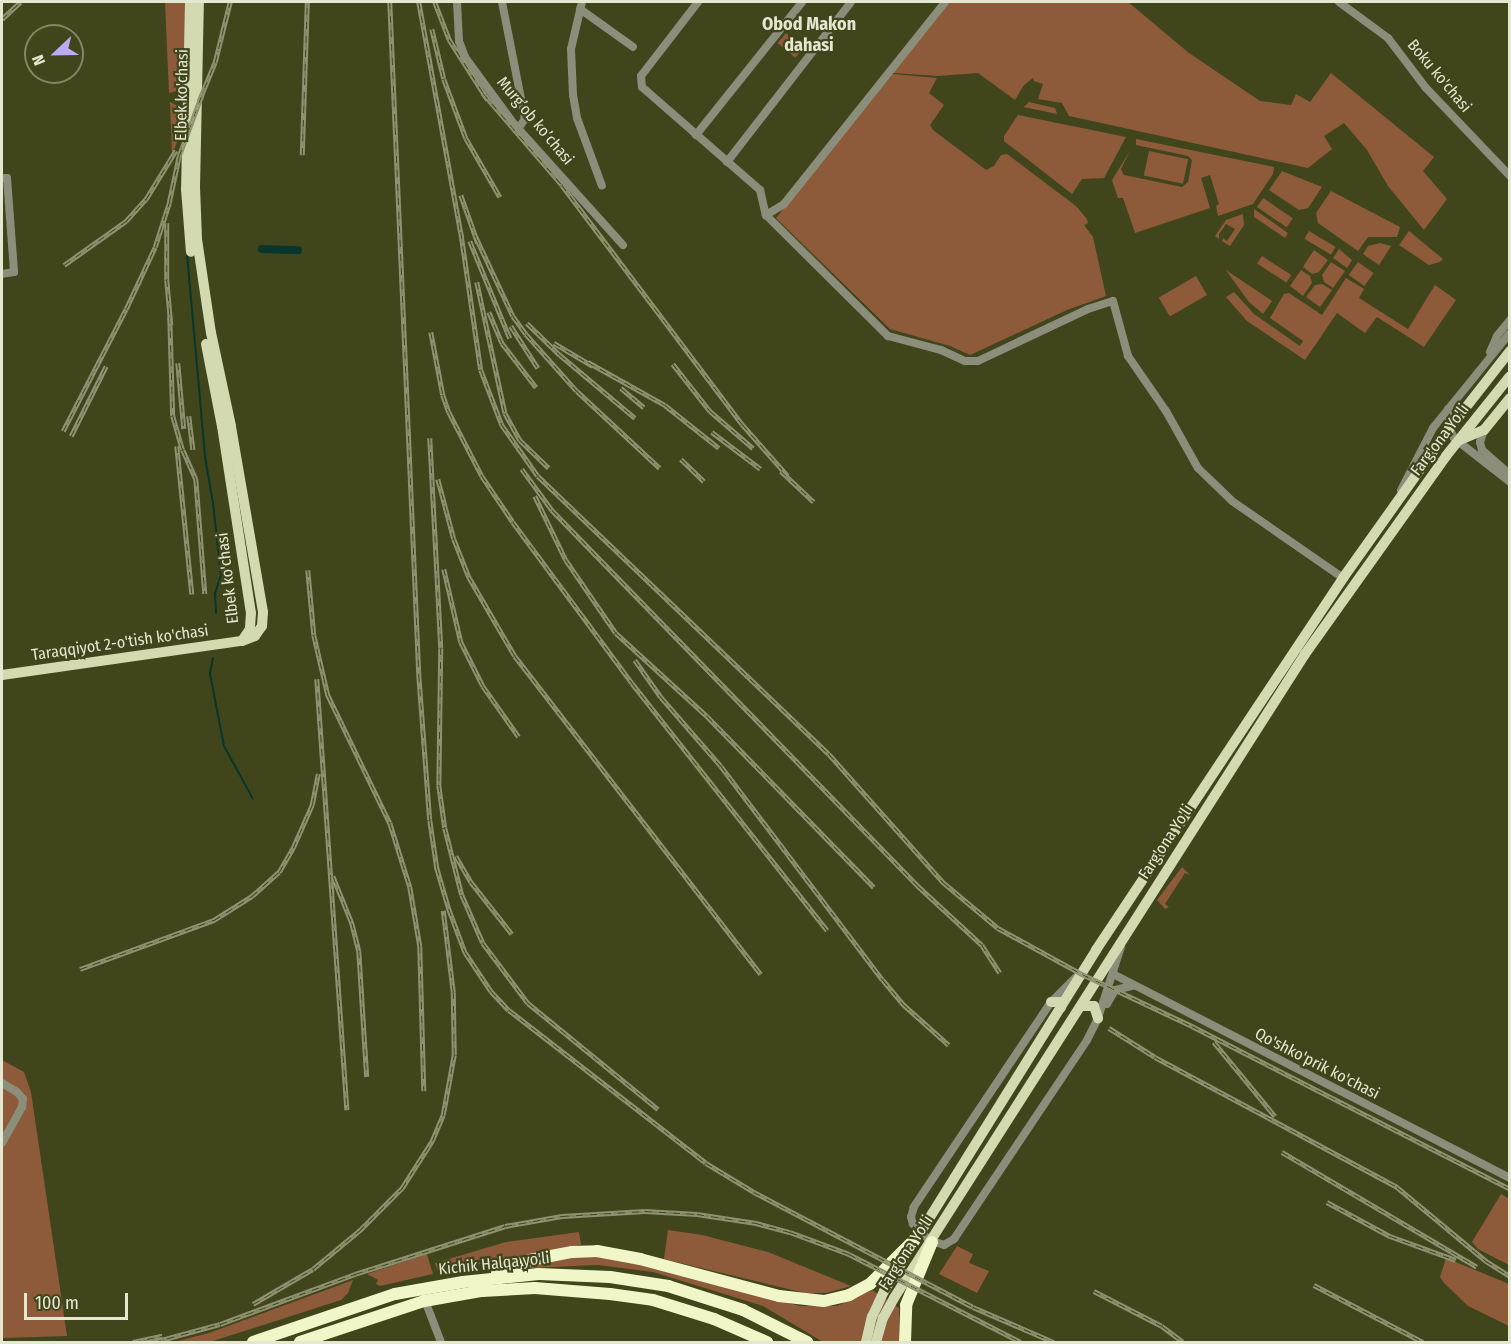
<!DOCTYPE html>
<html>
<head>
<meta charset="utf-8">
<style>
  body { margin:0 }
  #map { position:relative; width:1511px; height:1344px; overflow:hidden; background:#41451c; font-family:"Fira Sans Condensed",sans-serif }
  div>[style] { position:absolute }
  .green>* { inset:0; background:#8d5b39; transform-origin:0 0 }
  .stream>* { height:2px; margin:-1px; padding:0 1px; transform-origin:1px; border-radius:1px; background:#09362c }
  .canal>* { height:8px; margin:-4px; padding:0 4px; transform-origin:4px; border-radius:4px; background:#09362c }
  .minor>* { height:8px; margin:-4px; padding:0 4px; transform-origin:4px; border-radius:4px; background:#8b8e7b }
  .major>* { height:10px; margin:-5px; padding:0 5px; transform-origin:5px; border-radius:5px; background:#d3d9b1 }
  .highway>* { height:12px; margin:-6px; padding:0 6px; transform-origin:6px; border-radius:6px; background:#f0f6c7 }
  .rail>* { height:4.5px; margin-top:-2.25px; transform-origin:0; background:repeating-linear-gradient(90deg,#41451c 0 7px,#8f9372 0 14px); box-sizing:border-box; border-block:2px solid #8f9372 }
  span { translate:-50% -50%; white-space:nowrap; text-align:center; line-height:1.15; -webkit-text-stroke:4.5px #41451c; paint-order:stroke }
  .street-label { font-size:16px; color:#e4e8d0 }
  .neighbourhood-label { font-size:18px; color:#e4e8d0; font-weight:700 }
  .frame { position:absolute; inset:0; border:3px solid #e4e8d0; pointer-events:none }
  .north { position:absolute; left:24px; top:24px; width:60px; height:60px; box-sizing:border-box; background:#41451c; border:2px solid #828664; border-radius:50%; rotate:248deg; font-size:16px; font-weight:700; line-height:24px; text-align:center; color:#e4e8d0 }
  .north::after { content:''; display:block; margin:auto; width:21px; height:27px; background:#bbaaf6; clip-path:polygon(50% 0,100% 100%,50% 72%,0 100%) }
  .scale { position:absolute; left:24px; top:1293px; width:104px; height:27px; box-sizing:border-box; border:3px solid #e4e8d0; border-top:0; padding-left:8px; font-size:18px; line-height:21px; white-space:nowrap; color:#e4e8d0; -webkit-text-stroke:4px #41451c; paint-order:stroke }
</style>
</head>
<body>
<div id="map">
  <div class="green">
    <i style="clip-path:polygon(165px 2px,186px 2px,184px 89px,169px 93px)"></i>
    <i style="clip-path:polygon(950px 2px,1128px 2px,1189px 53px,1260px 101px,1291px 105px,1296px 94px,1310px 102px,1331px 73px,1434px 157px,1423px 171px,1447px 199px,1424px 230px,1388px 186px,1367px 150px,1344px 123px,1324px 136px,1332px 149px,1308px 168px,1069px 116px,1062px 103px,1038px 99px,1043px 84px,1034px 81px,1033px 78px,1024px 85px,1015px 100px,978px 73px,938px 76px,893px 73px)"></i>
    <i style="left:786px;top:33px;width:23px;height:13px;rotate:40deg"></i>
    <i style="clip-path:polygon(893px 74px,937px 78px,929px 93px,944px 105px,930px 125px,933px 130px,986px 170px,994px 166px,1001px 155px,1007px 154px,1076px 206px,1087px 219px,1088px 223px,1084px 225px,1093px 237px,1106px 296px,1067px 310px,970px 355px,950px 346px,890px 329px,776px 218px)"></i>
    <i style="clip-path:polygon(170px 102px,182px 108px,181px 133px,172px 154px)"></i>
    <i style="clip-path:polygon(1029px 102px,1055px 108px,1057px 114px,1024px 107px)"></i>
    <i style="clip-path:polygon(1018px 115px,1126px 137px,1104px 178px,1082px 179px,1072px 194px,1004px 141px,1004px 136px)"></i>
    <i style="clip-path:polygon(1136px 139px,1274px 167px,1273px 174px,1253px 204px,1218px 216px,1216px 206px,1219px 204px,1210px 175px,1201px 178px,1210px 208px,1135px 233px,1123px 198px,1118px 198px,1112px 180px,1130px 151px,1121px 169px,1124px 175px,1182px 187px,1188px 182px,1192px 160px,1188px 156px,1136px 145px)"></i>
    <i style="left:1149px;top:151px;width:40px;height:25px;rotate:12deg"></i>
    <i style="clip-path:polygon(1282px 171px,1322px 187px,1308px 208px,1299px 210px,1269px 190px)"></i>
    <i style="clip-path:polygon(1331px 191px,1400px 227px,1397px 237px,1368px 237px,1358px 251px,1318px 223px,1316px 213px)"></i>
    <i style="left:1263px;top:198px;width:36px;height:11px;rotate:34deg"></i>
    <i style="clip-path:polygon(1254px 209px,1288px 233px,1285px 238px,1254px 217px)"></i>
    <i style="clip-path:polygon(1243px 214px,1244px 225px,1230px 246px,1222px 241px,1223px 238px,1227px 241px,1235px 229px,1226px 224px,1219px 234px,1219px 239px,1215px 236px,1226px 220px)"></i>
    <i style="left:1309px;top:231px;width:31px;height:9px;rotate:31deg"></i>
    <i style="clip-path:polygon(1409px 231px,1443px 259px,1440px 262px,1429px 265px,1399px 245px)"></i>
    <i style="clip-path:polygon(1380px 243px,1391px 246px,1379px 265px,1363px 254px,1368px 246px)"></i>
    <i style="clip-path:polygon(1339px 249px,1352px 260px,1347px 268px,1333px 258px)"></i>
    <i style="clip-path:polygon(1314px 250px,1328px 260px,1319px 272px,1312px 274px,1303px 267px)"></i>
    <i style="left:1262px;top:256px;width:35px;height:9px;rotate:33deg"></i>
    <i style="clip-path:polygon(1331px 262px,1345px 271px,1333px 288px,1324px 282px,1322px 275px)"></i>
    <i style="left:1358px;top:262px;width:19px;height:16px;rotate:35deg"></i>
    <i style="clip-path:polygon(1226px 270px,1272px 301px,1263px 314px,1248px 301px)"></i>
    <i style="clip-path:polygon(1301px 270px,1310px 276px,1312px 283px,1303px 296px,1290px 286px)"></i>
    <i style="left:1196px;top:276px;width:22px;height:43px;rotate:60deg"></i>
    <i style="clip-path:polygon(1346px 278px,1364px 289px,1359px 298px,1408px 329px,1435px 285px,1456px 300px,1424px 347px,1377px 317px,1365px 333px,1337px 313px,1305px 360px,1247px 321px,1226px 297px,1234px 292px,1254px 314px,1300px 346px,1303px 341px,1270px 318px,1284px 294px,1289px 293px,1322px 315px)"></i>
    <i style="clip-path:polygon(1322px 284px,1332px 290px,1320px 307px,1306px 297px,1315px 285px)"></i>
    <i style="clip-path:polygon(1182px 867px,1190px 875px,1185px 873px,1165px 904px,1169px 907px,1165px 909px,1157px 900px)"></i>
    <i style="clip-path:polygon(2px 1060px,24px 1072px,31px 1092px,67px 1336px,2px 1338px)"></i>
    <i style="clip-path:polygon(1501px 1194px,1509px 1199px,1509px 1265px,1478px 1249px,1472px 1242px)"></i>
    <i style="clip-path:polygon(668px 1230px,702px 1235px,768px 1252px,851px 1286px,826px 1293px,805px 1293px,664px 1259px)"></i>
    <i style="clip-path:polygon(579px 1232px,581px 1245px,438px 1272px,435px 1263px,506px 1242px)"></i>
    <i style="clip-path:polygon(957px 1246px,973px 1254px,969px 1263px,989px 1271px,977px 1293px,939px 1274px)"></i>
    <i style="clip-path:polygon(427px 1254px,433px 1274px,380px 1286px,376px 1284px,378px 1280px,367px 1274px)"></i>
    <i style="clip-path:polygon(594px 1254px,655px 1267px,800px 1306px,837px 1306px,872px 1290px,899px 1308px,899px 1342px,823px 1342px,763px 1306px,653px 1272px,598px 1265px,530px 1268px,530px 1264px)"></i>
    <i style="clip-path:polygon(1446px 1258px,1509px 1284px,1509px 1326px,1468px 1306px,1444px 1283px,1440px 1277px)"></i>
    <i style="clip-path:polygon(353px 1280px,348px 1293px,341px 1300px,210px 1342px,174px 1342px,209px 1333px)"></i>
  </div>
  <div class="stream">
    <i style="left:187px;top:254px;width:204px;rotate:84.9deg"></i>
    <i style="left:205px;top:457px;width:47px;rotate:80.1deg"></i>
    <i style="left:213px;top:503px;width:72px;rotate:83.7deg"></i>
    <i style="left:221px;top:575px;width:19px;rotate:108deg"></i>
    <i style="left:215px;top:593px;width:20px;rotate:87deg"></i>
    <i style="left:213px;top:658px;width:16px;rotate:101deg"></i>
    <i style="left:210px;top:674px;width:73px;rotate:79deg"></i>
    <i style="left:224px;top:746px;width:60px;rotate:61.3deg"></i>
  </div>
  <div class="canal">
    <i style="left:262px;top:249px;width:36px;rotate:2deg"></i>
  </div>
  <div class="minor">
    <i style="left:457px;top:2px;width:39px;rotate:87deg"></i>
    <i style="left:459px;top:41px;width:17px;rotate:69deg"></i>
    <i style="left:465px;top:57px;width:83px;rotate:53.8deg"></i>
    <i style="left:514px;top:124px;width:163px;rotate:48deg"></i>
    <i style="left:502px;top:2px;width:119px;rotate:78.9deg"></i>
    <i style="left:525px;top:119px;width:9px;rotate:126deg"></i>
    <i style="left:582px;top:2px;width:48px;rotate:103.2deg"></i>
    <i style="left:571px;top:49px;width:46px;rotate:87.5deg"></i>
    <i style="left:573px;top:95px;width:23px;rotate:80deg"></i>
    <i style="left:577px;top:118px;width:72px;rotate:69.8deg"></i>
    <i style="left:698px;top:2px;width:93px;rotate:127.6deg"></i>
    <i style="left:641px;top:76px;width:11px;rotate:85deg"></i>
    <i style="left:642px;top:87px;width:157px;rotate:41.1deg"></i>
    <i style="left:760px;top:190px;width:26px;rotate:77deg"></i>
    <i style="left:766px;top:215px;width:172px;rotate:44.8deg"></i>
    <i style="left:888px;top:336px;width:55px;rotate:14.8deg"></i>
    <i style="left:941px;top:350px;width:26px;rotate:25deg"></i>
    <i style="left:965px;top:361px;width:13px"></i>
    <i style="left:978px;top:361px;width:122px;rotate:-25.3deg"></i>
    <i style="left:1088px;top:309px;width:26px;rotate:-18deg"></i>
    <i style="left:1113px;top:301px;width:57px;rotate:74.7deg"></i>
    <i style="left:1128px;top:356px;width:67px;rotate:55.4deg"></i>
    <i style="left:1166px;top:411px;width:65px;rotate:60.7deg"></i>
    <i style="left:1198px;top:468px;width:47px;rotate:44.1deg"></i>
    <i style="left:1232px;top:501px;width:135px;rotate:34.7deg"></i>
    <i style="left:1339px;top:2px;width:61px;rotate:36.3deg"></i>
    <i style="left:1388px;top:38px;width:63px;rotate:52.8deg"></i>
    <i style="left:1426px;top:88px;width:122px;rotate:46.3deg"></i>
    <i style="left:580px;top:9px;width:65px;rotate:35.6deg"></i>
    <i style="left:696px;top:135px;width:170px;rotate:-51.4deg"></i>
    <i style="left:727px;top:162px;width:202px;rotate:-52.2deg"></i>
    <i style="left:2px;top:178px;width:5px"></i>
    <i style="left:7px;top:178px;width:94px;rotate:85.7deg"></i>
    <i style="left:14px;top:272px;width:12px;rotate:171deg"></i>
    <i style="left:766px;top:215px;width:21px;rotate:-31deg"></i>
    <i style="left:784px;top:204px;width:258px;rotate:-51.4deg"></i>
    <i style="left:1490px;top:352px;width:17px;rotate:-66deg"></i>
    <i style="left:1497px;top:336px;width:21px;rotate:-51deg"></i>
    <i style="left:1448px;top:409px;width:17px;rotate:90deg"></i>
    <i style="left:1448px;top:426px;width:13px;rotate:63deg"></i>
    <i style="left:1454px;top:438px;width:71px;rotate:38.2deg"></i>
    <i style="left:1484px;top:430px;width:13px;rotate:108deg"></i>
    <i style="left:1480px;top:442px;width:8px;rotate:76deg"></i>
    <i style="left:1482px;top:450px;width:37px;rotate:41deg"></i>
    <i style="left:1401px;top:490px;width:70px;rotate:-62.7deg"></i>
    <i style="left:1433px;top:428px;width:122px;rotate:-51deg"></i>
    <i style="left:1113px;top:974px;width:446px;rotate:27.2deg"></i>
    <i style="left:1076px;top:977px;width:35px;rotate:135deg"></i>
    <i style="left:1051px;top:1002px;width:247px;rotate:123.8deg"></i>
    <i style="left:914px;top:1207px;width:10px;rotate:107deg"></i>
    <i style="left:911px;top:1217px;width:7px;rotate:74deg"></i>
    <i style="left:913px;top:1224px;width:23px;rotate:45deg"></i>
    <i style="left:929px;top:1240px;width:16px;rotate:18deg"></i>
    <i style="left:944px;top:1245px;width:12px;rotate:-31deg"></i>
    <i style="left:954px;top:1239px;width:239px;rotate:-56.2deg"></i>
    <i style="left:1087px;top:1040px;width:25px;rotate:-63deg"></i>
    <i style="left:1098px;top:1018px;width:75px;rotate:-72.1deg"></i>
    <i style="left:1107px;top:1004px;width:16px;rotate:-60deg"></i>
    <i style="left:1115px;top:990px;width:17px;rotate:-13deg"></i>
    <i style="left:2px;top:1083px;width:17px;rotate:31deg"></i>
    <i style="left:17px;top:1092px;width:9px;rotate:49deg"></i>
    <i style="left:23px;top:1099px;width:8px;rotate:97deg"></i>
    <i style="left:22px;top:1107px;width:41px;rotate:119.1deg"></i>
    <i style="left:424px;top:1298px;width:47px;rotate:68.9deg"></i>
  </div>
  <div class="major">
    <i style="left:190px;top:2px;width:187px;rotate:91.2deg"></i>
    <i style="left:186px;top:189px;width:63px;rotate:85.5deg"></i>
    <i style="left:206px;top:344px;width:84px;rotate:79deg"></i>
    <i style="left:222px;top:426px;width:189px;rotate:81.2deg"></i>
    <i style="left:251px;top:613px;width:16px;rotate:94deg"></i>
    <i style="left:250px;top:629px;width:14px;rotate:124deg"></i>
    <i style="left:1460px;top:440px;width:26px;rotate:-23deg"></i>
    <i style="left:1484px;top:430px;width:41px;rotate:-50.9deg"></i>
    <i style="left:2px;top:675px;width:242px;rotate:-8.1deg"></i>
    <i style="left:242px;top:641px;width:14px;rotate:-21deg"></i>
    <i style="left:255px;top:636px;width:12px;rotate:-55deg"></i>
    <i style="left:262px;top:626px;width:14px;rotate:-86deg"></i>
    <i style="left:263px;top:612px;width:189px;rotate:-99.8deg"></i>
    <i style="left:231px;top:426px;width:95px;rotate:-102.1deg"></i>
    <i style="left:211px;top:333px;width:95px;rotate:-98.5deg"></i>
    <i style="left:197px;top:239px;width:51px;rotate:-92.2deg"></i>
    <i style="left:195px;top:188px;width:186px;rotate:-88.8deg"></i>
    <i style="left:1051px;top:1002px;width:8px"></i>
    <i style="left:1059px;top:1002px;width:6px;rotate:72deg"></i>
    <i style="left:1082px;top:1006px;width:12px"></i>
    <i style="left:1094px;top:1006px;width:13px;rotate:72deg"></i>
    <i style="left:866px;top:1342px;width:26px;rotate:-77deg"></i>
    <i style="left:872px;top:1317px;width:29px;rotate:-65deg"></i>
    <i style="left:884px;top:1291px;width:402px;rotate:-58.1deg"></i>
    <i style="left:1096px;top:950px;width:447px;rotate:-56.4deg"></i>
    <i style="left:1343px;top:578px;width:183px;rotate:-54.6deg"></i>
    <i style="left:1449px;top:429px;width:99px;rotate:-52deg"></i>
    <i style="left:876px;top:1342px;width:25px;rotate:-74deg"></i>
    <i style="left:883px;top:1318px;width:23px;rotate:-61deg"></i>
    <i style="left:894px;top:1298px;width:764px;rotate:-57.45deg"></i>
    <i style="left:1305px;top:654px;width:243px;rotate:-54.5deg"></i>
    <i style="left:1446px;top:456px;width:102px;rotate:-51.3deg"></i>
  </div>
  <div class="highway">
    <i style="left:497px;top:1272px;width:35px;rotate:-20deg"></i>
    <i style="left:530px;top:1260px;width:43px;rotate:-10.8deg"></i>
    <i style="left:572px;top:1252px;width:25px;rotate:-2deg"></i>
    <i style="left:597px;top:1251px;width:44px;rotate:10.5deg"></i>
    <i style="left:640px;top:1259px;width:144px;rotate:14.9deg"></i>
    <i style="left:779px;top:1296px;width:45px;rotate:6.3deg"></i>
    <i style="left:824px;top:1301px;width:26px;rotate:-13deg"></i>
    <i style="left:849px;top:1295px;width:24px;rotate:-28deg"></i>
    <i style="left:870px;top:1284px;width:69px;rotate:-45deg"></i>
    <i style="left:253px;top:1342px;width:150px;rotate:-18.7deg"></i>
    <i style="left:395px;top:1294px;width:69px;rotate:-10deg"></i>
    <i style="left:463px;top:1282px;width:76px;rotate:-6deg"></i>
    <i style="left:539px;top:1274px;width:71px;rotate:2.4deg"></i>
    <i style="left:610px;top:1277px;width:59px;rotate:8.8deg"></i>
    <i style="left:668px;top:1286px;width:79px;rotate:17.7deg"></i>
    <i style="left:743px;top:1310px;width:72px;rotate:26.6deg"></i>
    <i style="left:300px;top:1342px;width:131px;rotate:-18.3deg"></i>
    <i style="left:424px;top:1301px;width:59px;rotate:-9.8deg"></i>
    <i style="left:482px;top:1291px;width:53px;rotate:-3.2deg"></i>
    <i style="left:535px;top:1288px;width:75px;rotate:4.6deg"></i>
    <i style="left:610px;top:1294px;width:43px;rotate:7.9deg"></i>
    <i style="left:653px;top:1300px;width:64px;rotate:17.3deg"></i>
    <i style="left:714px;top:1319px;width:58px;rotate:23.5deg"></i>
    <i style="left:905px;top:1342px;width:37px;rotate:-88deg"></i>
    <i style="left:906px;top:1305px;width:68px;rotate:-67.6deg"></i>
  </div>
  <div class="rail">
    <i style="left:390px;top:2px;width:674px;rotate:87.53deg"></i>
    <i style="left:419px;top:675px;width:145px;rotate:85.7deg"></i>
    <i style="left:430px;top:820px;width:49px;rotate:81.7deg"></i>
    <i style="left:437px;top:868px;width:43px;rotate:73.7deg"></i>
    <i style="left:449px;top:909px;width:46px;rotate:69.6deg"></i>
    <i style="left:465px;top:952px;width:47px;rotate:56.3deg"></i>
    <i style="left:491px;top:991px;width:26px;rotate:47deg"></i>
    <i style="left:509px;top:1010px;width:249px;rotate:37.8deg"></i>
    <i style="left:706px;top:1163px;width:56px;rotate:31.1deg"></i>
    <i style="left:754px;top:1192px;width:247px;rotate:27.7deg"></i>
    <i style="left:973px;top:1307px;width:88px;rotate:23.4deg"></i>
    <i style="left:419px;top:2px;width:234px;rotate:79.7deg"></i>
    <i style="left:461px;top:232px;width:139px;rotate:81.8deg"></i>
    <i style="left:481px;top:370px;width:59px;rotate:69.1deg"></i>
    <i style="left:502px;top:425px;width:62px;rotate:54.8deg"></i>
    <i style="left:538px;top:476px;width:402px;rotate:43.7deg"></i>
    <i style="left:829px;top:754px;width:173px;rotate:48.3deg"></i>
    <i style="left:944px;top:883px;width:70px;rotate:39.8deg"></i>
    <i style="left:998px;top:928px;width:96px;rotate:28.7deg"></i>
    <i style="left:1082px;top:974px;width:122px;rotate:25.3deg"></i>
    <i style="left:1192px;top:1026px;width:357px;rotate:27.1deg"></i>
    <i style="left:435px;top:2px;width:40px;rotate:69deg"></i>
    <i style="left:449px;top:39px;width:72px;rotate:57.4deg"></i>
    <i style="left:2px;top:19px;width:25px;rotate:-43deg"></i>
    <i style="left:432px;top:29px;width:51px;rotate:76.5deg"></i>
    <i style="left:444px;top:79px;width:63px;rotate:69.6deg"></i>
    <i style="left:466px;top:138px;width:68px;rotate:60deg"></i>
    <i style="left:483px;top:93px;width:121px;rotate:49.3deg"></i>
    <i style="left:562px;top:185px;width:299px;rotate:53deg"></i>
    <i style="left:742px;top:424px;width:69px;rotate:48.5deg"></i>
    <i style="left:199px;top:101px;width:42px;rotate:-67.7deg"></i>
    <i style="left:215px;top:62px;width:62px;rotate:-76deg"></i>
    <i style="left:302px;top:155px;width:153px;rotate:-88.1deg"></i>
    <i style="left:461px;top:195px;width:51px;rotate:70.5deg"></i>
    <i style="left:167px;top:223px;width:57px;rotate:90deg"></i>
    <i style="left:167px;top:280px;width:45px;rotate:84.9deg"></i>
    <i style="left:476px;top:237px;width:87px;rotate:64.9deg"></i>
    <i style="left:513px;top:316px;width:22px;rotate:54deg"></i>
    <i style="left:526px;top:334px;width:76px;rotate:48.2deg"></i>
    <i style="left:577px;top:391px;width:113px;rotate:42.9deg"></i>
    <i style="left:470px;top:241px;width:105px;rotate:67.6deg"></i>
    <i style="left:64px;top:265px;width:76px;rotate:-35.4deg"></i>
    <i style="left:126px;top:221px;width:30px;rotate:-48deg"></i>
    <i style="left:146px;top:199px;width:57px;rotate:-58.5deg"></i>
    <i style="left:477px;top:282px;width:134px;rotate:77.9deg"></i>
    <i style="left:505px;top:413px;width:31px;rotate:61deg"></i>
    <i style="left:520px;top:440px;width:40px;rotate:44deg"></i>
    <i style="left:489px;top:312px;width:34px;rotate:67deg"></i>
    <i style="left:502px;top:343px;width:56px;rotate:52.3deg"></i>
    <i style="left:170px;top:317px;width:99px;rotate:88.3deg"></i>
    <i style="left:173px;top:416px;width:35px;rotate:74deg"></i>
    <i style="left:183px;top:450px;width:32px;rotate:66deg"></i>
    <i style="left:196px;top:479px;width:115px;rotate:85.5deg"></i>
    <i style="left:527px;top:323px;width:46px;rotate:44.1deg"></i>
    <i style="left:560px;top:355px;width:98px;rotate:40deg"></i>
    <i style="left:511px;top:326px;width:50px;rotate:57.3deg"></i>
    <i style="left:431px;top:332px;width:64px;rotate:79.2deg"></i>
    <i style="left:443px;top:395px;width:18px;rotate:71deg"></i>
    <i style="left:449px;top:412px;width:72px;rotate:62.7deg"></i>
    <i style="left:482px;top:476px;width:55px;rotate:56deg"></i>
    <i style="left:513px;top:522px;width:200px;rotate:53.5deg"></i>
    <i style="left:632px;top:683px;width:315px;rotate:51.7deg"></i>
    <i style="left:554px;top:343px;width:45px;rotate:30.5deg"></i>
    <i style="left:588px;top:362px;width:88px;rotate:29.2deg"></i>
    <i style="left:665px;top:405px;width:69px;rotate:38.5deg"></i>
    <i style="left:178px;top:363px;width:66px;rotate:84.8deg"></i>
    <i style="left:673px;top:364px;width:60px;rotate:51.8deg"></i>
    <i style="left:710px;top:411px;width:57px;rotate:40.7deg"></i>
    <i style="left:621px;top:388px;width:30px;rotate:40deg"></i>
    <i style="left:189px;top:416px;width:34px;rotate:83deg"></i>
    <i style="left:63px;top:431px;width:137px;rotate:-62.7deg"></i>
    <i style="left:126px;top:309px;width:68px;rotate:-64.9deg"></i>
    <i style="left:155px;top:247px;width:46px;rotate:-72.3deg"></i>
    <i style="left:169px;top:203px;width:48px;rotate:-78deg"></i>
    <i style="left:179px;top:156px;width:66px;rotate:-69.6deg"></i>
    <i style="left:712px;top:432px;width:61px;rotate:37.1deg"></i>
    <i style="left:71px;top:436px;width:78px;rotate:-63.4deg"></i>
    <i style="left:430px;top:438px;width:210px;rotate:87deg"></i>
    <i style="left:441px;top:648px;width:137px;rotate:90.8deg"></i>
    <i style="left:439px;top:785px;width:43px;rotate:82.1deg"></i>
    <i style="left:445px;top:828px;width:69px;rotate:75.8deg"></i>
    <i style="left:462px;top:895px;width:52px;rotate:66.4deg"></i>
    <i style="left:483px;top:943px;width:75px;rotate:53.1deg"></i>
    <i style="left:528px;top:1003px;width:168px;rotate:39.2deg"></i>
    <i style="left:177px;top:446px;width:149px;rotate:84.2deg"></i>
    <i style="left:681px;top:459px;width:32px;rotate:44deg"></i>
    <i style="left:522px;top:469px;width:51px;rotate:53.8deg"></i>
    <i style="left:552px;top:510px;width:525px;rotate:45.77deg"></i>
    <i style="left:918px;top:886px;width:87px;rotate:42.7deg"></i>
    <i style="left:982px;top:945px;width:33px;rotate:57deg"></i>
    <i style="left:781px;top:471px;width:45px;rotate:43.2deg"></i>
    <i style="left:438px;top:479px;width:62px;rotate:75.1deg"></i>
    <i style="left:454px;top:539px;width:41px;rotate:68.5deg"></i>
    <i style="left:469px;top:577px;width:91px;rotate:59.8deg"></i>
    <i style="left:515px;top:656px;width:402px;rotate:52.3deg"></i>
    <i style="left:535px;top:496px;width:71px;rotate:64.2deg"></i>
    <i style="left:566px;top:560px;width:88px;rotate:55.6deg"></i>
    <i style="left:616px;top:633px;width:123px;rotate:42.4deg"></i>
    <i style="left:707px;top:716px;width:239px;rotate:45.7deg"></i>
    <i style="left:444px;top:569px;width:75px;rotate:76.9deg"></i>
    <i style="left:461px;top:642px;width:49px;rotate:63.4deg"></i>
    <i style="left:483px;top:686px;width:62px;rotate:54.8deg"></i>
    <i style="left:308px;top:570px;width:65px;rotate:84.7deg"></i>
    <i style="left:314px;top:635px;width:62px;rotate:76.9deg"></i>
    <i style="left:328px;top:695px;width:142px;rotate:64.2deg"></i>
    <i style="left:390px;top:823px;width:67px;rotate:72.6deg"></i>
    <i style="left:410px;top:887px;width:60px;rotate:80.4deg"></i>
    <i style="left:420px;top:946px;width:145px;rotate:88.4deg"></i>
    <i style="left:635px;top:660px;width:45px;rotate:54.9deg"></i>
    <i style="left:661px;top:697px;width:91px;rotate:49deg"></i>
    <i style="left:721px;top:766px;width:268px;rotate:52.9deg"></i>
    <i style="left:883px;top:980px;width:33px;rotate:50deg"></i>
    <i style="left:904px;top:1005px;width:60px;rotate:41.6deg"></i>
    <i style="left:317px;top:679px;width:432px;rotate:86deg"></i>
    <i style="left:456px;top:856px;width:30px;rotate:60deg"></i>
    <i style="left:471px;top:882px;width:66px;rotate:51.7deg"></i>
    <i style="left:333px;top:876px;width:51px;rotate:68deg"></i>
    <i style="left:352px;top:923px;width:29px;rotate:76deg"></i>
    <i style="left:359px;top:951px;width:126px;rotate:86.4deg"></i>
    <i style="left:80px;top:969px;width:143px;rotate:-20.1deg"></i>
    <i style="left:214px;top:920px;width:45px;rotate:-32.3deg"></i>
    <i style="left:252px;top:896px;width:36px;rotate:-42deg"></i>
    <i style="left:279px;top:872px;width:28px;rotate:-60deg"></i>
    <i style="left:293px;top:848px;width:47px;rotate:-66.2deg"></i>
    <i style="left:312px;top:805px;width:32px;rotate:-79deg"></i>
    <i style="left:1109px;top:1028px;width:54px;rotate:32.2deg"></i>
    <i style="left:1155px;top:1057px;width:275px;rotate:28.2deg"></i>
    <i style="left:1397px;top:1187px;width:116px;rotate:39.7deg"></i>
    <i style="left:1486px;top:1261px;width:28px;rotate:32deg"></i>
    <i style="left:1214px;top:1042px;width:96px;rotate:50.5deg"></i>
    <i style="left:1282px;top:1152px;width:226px;rotate:30.5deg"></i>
    <i style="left:1327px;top:1202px;width:72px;rotate:28.4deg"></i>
    <i style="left:1390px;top:1236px;width:70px;rotate:20deg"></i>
    <i style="left:1314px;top:1285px;width:123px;rotate:27.6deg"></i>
    <i style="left:1094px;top:1291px;width:76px;rotate:27.2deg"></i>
    <i style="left:1162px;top:1326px;width:26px;rotate:37deg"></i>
    <i style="left:253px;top:1304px;width:69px;rotate:-30.3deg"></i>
    <i style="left:313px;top:1269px;width:60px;rotate:-39.6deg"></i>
    <i style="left:359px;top:1231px;width:61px;rotate:-45deg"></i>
    <i style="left:402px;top:1188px;width:56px;rotate:-57.4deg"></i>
    <i style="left:432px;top:1141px;width:28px;rotate:-67deg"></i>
    <i style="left:443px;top:1115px;width:61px;rotate:-79.6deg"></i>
    <i style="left:454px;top:1055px;width:63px;rotate:-90.9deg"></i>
    <i style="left:453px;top:992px;width:82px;rotate:-97deg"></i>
    <i style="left:133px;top:1342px;width:30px;rotate:-12deg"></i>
    <i style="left:154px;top:1342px;width:68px;rotate:-15.3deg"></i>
    <i style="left:220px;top:1324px;width:144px;rotate:-20.3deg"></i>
    <i style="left:355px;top:1274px;width:157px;rotate:-17.7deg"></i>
    <i style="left:505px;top:1226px;width:58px;rotate:-10deg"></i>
    <i style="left:562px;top:1216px;width:83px;rotate:-3.4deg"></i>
    <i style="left:645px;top:1211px;width:52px;rotate:3.3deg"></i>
    <i style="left:697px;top:1214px;width:60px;rotate:8.7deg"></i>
    <i style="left:756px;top:1223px;width:35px;rotate:15deg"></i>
    <i style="left:790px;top:1232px;width:63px;rotate:20.4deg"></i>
    <i style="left:849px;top:1254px;width:193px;rotate:27.1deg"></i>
  </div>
  <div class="street-label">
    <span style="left:1439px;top:76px;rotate:50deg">Boku ko'chasi</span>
    <span style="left:182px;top:95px;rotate:-89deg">Elbek ko'chasi</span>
    <span style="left:535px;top:121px;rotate:50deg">Murg’ob ko’chasi</span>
    <span style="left:1440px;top:440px;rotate:-53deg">Farg'ona Yo'li</span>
    <span style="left:228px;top:578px;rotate:-97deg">Elbek ko'chasi</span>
    <span style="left:120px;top:643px;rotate:-8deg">Taraqqiyot 2-o'tish ko'chasi</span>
    <span style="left:1166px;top:842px;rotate:-57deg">Farg'ona Yo'li</span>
    <span style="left:1317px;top:1064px;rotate:27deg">Qo'shko'prik ko'chasi</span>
    <span style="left:906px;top:1253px;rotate:-57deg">Farg'ona Yo'li</span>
    <span style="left:494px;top:1264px;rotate:-6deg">Kichik Halqa yo'li</span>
  </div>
  <div class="neighbourhood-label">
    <span style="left:809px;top:35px">Obod Makon<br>dahasi</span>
  </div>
  <div class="frame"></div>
  <div class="north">N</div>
  <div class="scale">100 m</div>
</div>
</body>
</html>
